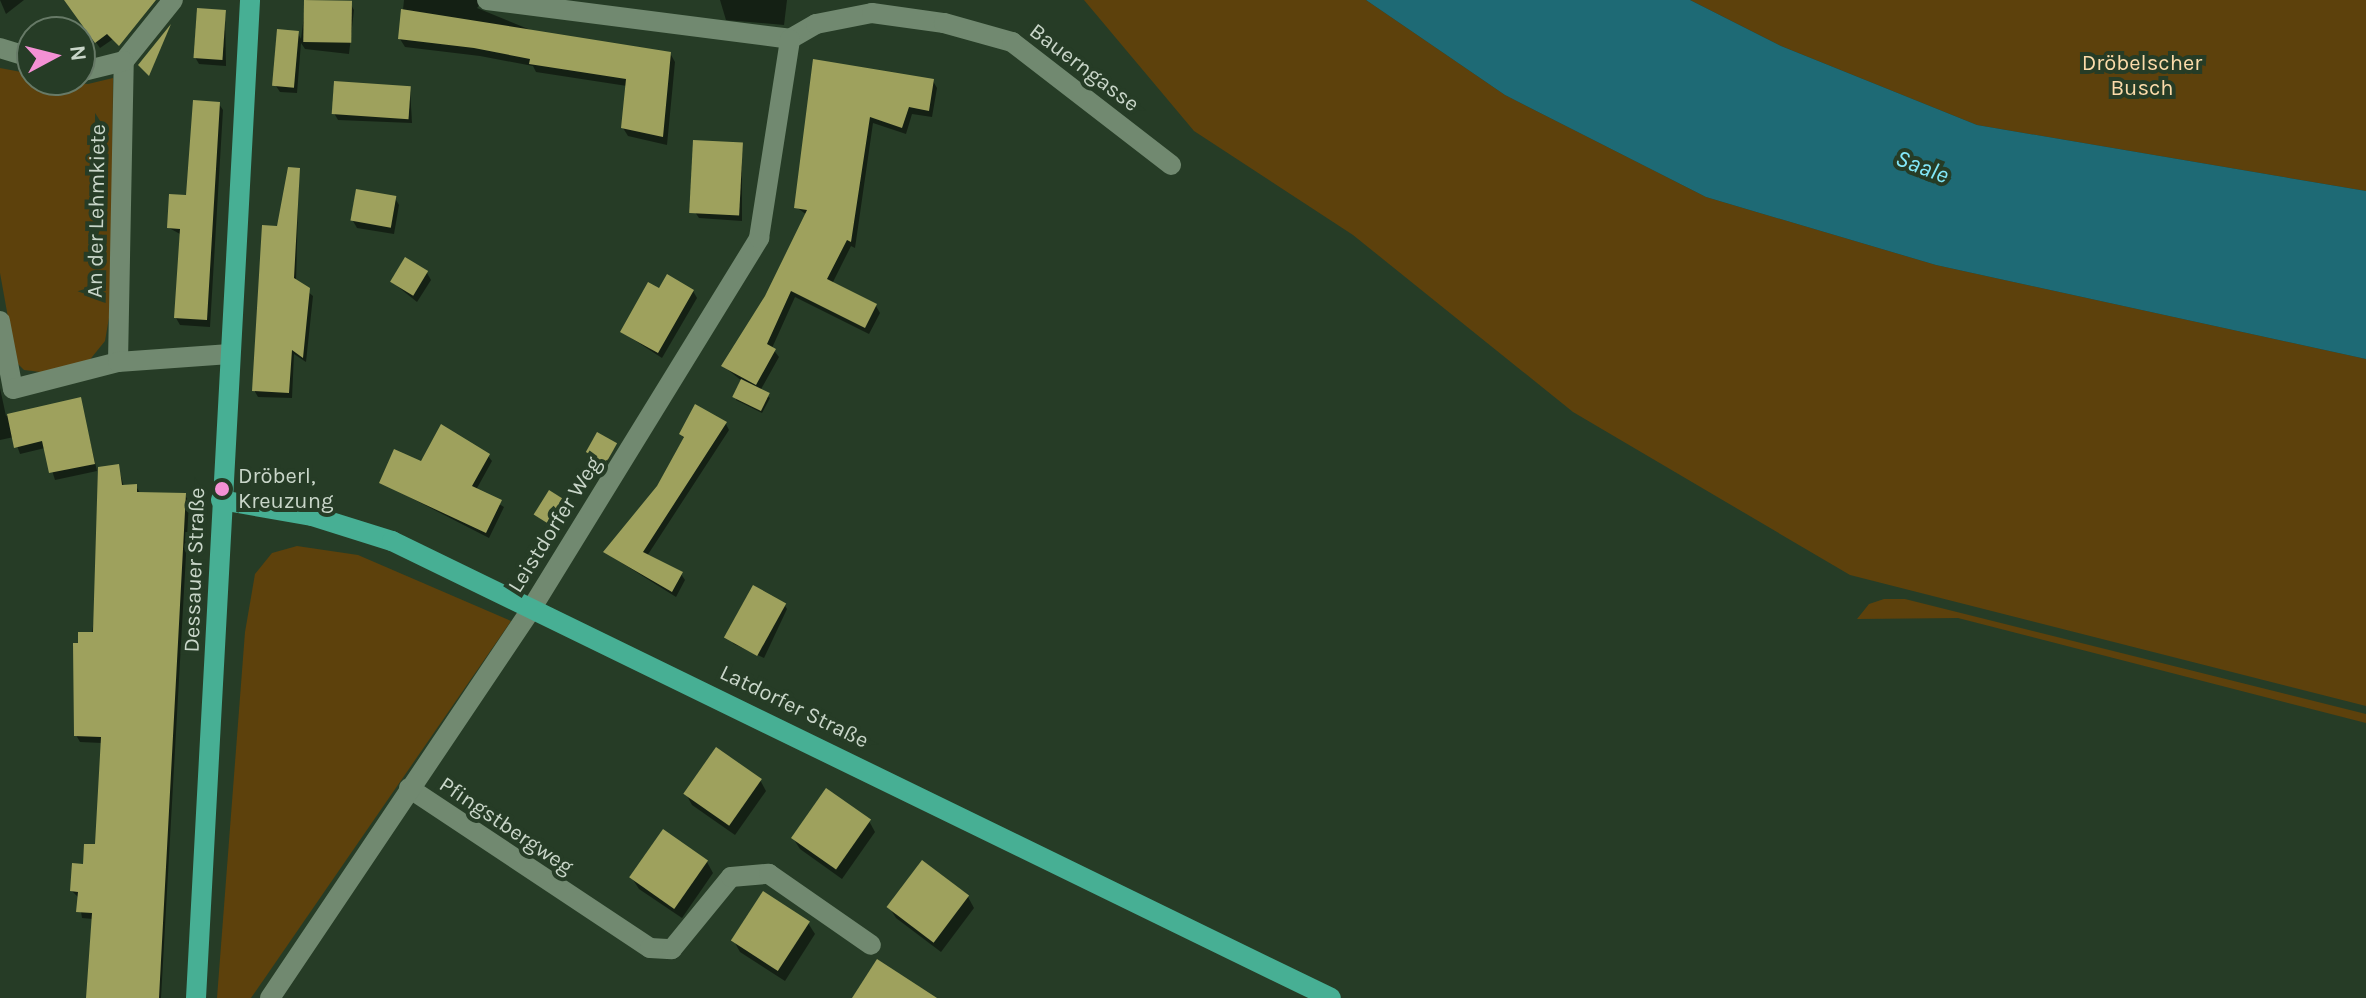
<!DOCTYPE html>
<html>
<head>
<meta charset="utf-8">
<style>
  body { margin:0 }
  #map { position:relative; width:2366px; height:998px; overflow:hidden; background:#263c26; font-family:Karla,sans-serif }
  div>[style] { position:absolute }
  .green>* { inset:0; background:#5d410c }
  .water>* { inset:0; background:#1e6a75 }
  .shadow>* { inset:0; background:#0007 }
  .building>* { inset:0; background:#9ea15d; transform-origin:0 0 }
  .minor>* { height:20px; margin:-10px; padding:0 10px; transform-origin:10px; border-radius:10px; background:#718970 }
  .major>* { height:20px; margin:-10px; padding:0 10px; transform-origin:10px; border-radius:10px; background:#47af94 }
  .dots>* { width:22px; height:22px; translate:-50% -50%; box-sizing:border-box; border:4px solid #263c26; border-radius:50% }
  span { translate:-50% -50%; white-space:nowrap; text-align:center; line-height:1.15; -webkit-text-stroke:8px #263c26; paint-order:stroke }
  .park-label { font-size:22px; color:#fbdbaa }
  .street-label { font-size:22px; color:#c9d6c9 }
  .poi-label { font-size:22px; color:#c9d6c9 }
  .left { translate:0 -50%; text-align:left }
  .water-label { font-size:24px; color:#83e8f9; font-style:italic }
  .north { position:absolute; left:16px; top:16px; width:80px; height:80px; box-sizing:border-box; background:#263c26; border:2px solid #677a67; border-radius:50%; rotate:83deg; font-size:22px; font-weight:700; line-height:32px; text-align:center; color:#c9d6c9 }
  .north::after { content:''; display:block; margin:auto; width:28px; height:36px; background:#f491d4; clip-path:polygon(50% 0,100% 100%,50% 72%,0 100%) }
</style>
</head>
<body>
<div id="map">
  <div class="green">
    <i style="clip-path:polygon(1084px 0,1366px 0,1505px 95px,1706px 197px,1936px 265px,2366px 359px,2366px 706px,1850px 575px,1573px 412px,1353px 235px,1194px 131px)"></i>
    <i style="clip-path:polygon(1690px 0,2366px 0,2366px 191px,1977px 125px,1781px 46px)"></i>
    <i style="clip-path:polygon(0 68px,32px 74px,32px 80px,88px 84px,113px 78px,111px 306px,105px 341px,88px 362px,49px 373px,24px 370px,16px 362px,0 273px)"></i>
    <i style="clip-path:polygon(297px 546px,358px 555px,511px 621px,251px 998px,217px 998px,245px 632px,255px 574px,272px 553px)"></i>
    <i style="clip-path:polygon(1884px 599px,1905px 599px,2366px 714px,2366px 723px,1958px 618px,1857px 619px,1869px 604px)"></i>
  </div>
  <div class="water">
    <i style="clip-path:polygon(1366px 0,1690px 0,1781px 46px,1977px 125px,2366px 191px,2366px 359px,1936px 265px,1706px 197px,1505px 95px)"></i>
  </div>
  <div class="shadow">
    <i style="clip-path:polygon(0 0,24px 0,6px 14px)"></i>
    <i style="clip-path:polygon(66px 0,90px 0,116px 37px,100px 48px)"></i>
    <i style="clip-path:polygon(306px 0,350px 3px,354px 10px,349px 54px,305px 49px,301px 43px,297px 93px,280px 92px,276px 86px,298px 33px,301px 39px)"></i>
    <i style="clip-path:polygon(404px 0,484px 0,477px 8px,533px 31px,670px 53px,675px 62px,667px 145px,628px 136px,623px 128px,627px 86px,536px 72px,533px 66px,480px 56px,405px 47px,400px 39px)"></i>
    <i style="clip-path:polygon(720px 0,787px 0,784px 25px,726px 20px)"></i>
    <i style="clip-path:polygon(225px 12px,226px 66px,199px 64px,195px 57px)"></i>
    <i style="clip-path:polygon(815px 61px,933px 81px,937px 88px,932px 117px,912px 114px,906px 134px,873px 123px,855px 248px,851px 246px,832px 284px,876px 306px,880px 313px,869px 334px,795px 297px,772px 348px,779px 357px,760px 391px,770px 398px,762px 413px,736px 400px,742px 381px,723px 366px,766px 297px,807px 215px,796px 207px)"></i>
    <i style="clip-path:polygon(410px 88px,412px 123px,338px 120px,334px 113px)"></i>
    <i style="clip-path:polygon(219px 104px,223px 110px,210px 327px,180px 325px,176px 318px,182px 235px,169px 228px,188px 197px)"></i>
    <i style="clip-path:polygon(742px 145px,742px 221px,699px 218px,695px 212px)"></i>
    <i style="clip-path:polygon(299px 170px,296px 282px,313px 296px,306px 362px,294px 354px,292px 398px,258px 397px,254px 390px,278px 228px)"></i>
    <i style="clip-path:polygon(395px 198px,399px 205px,394px 234px,357px 228px,353px 221px)"></i>
    <i style="clip-path:polygon(427px 273px,431px 280px,417px 302px,392px 282px)"></i>
    <i style="clip-path:polygon(659px 291px,693px 291px,697px 298px,662px 358px,622px 332px)"></i>
    <i style="clip-path:polygon(0 388px,6px 416px,80px 399px,97px 471px,55px 480px,45px 448px,20px 454px,14px 437px,0 440px)"></i>
    <i style="clip-path:polygon(726px 424px,729px 430px,647px 556px,681px 574px,685px 580px,676px 597px,606px 553px,659px 487px,685px 440px,681px 434px)"></i>
    <i style="clip-path:polygon(615px 445px,606px 465px,588px 452px)"></i>
    <i style="clip-path:polygon(488px 456px,492px 461px,476px 490px,504px 507px,489px 538px,382px 483px,421px 464px)"></i>
    <i style="clip-path:polygon(118px 466px,124px 487px,136px 486px,141px 495px,185px 495px,189px 502px,161px 998px,89px 998px,93px 919px,82px 918px,79px 898px,72px 891px,97px 846px,102px 743px,80px 742px,76px 735px)"></i>
    <i style="clip-path:polygon(567px 503px,556px 528px,537px 515px)"></i>
    <i style="clip-path:polygon(784px 604px,787px 609px,764px 658px,734px 644px,730px 639px)"></i>
    <i style="clip-path:polygon(760px 780px,766px 791px,735px 835px,692px 805px,686px 794px)"></i>
    <i style="clip-path:polygon(869px 821px,875px 832px,842px 879px,800px 849px,793px 838px)"></i>
    <i style="clip-path:polygon(707px 862px,713px 873px,682px 918px,639px 889px,632px 878px)"></i>
    <i style="clip-path:polygon(968px 897px,974px 908px,941px 952px,896px 918px,889px 907px)"></i>
    <i style="clip-path:polygon(808px 923px,815px 934px,785px 981px,740px 952px,734px 941px)"></i>
  </div>
  <div class="building">
    <i style="clip-path:polygon(64px 0,156px 0,119px 46px,107px 34px,95px 43px)"></i>
    <i style="left:304px;top:0;width:48px;height:42px;rotate:1deg"></i>
    <i style="left:197px;top:8px;width:29px;height:50px;rotate:4deg"></i>
    <i style="clip-path:polygon(401px 9px,671px 52px,663px 137px,621px 128px,626px 79px,529px 64px,530px 59px,474px 48px,398px 39px)"></i>
    <i style="clip-path:polygon(171px 24px,149px 76px,138px 65px)"></i>
    <i style="left:277px;top:29px;width:22px;height:57px;rotate:5deg"></i>
    <i style="clip-path:polygon(813px 59px,934px 79px,929px 111px,909px 107px,902px 128px,870px 117px,851px 242px,847px 240px,827px 279px,877px 304px,865px 328px,791px 291px,767px 344px,776px 349px,756px 385px,721px 366px,765px 296px,807px 210px,794px 208px)"></i>
    <i style="left:334px;top:81px;width:77px;height:33px;rotate:4deg"></i>
    <i style="clip-path:polygon(193px 100px,220px 102px,207px 320px,174px 318px,180px 229px,167px 228px,169px 194px,186px 195px)"></i>
    <i style="left:693px;top:140px;width:50px;height:73px;rotate:3deg"></i>
    <i style="clip-path:polygon(288px 167px,300px 168px,294px 278px,310px 288px,303px 358px,292px 350px,289px 393px,252px 391px,262px 225px,277px 226px)"></i>
    <i style="left:356px;top:189px;width:41px;height:32px;rotate:10deg"></i>
    <i style="left:405px;top:257px;width:27px;height:29px;rotate:31deg"></i>
    <i style="clip-path:polygon(667px 274px,694px 290px,658px 353px,620px 332px,648px 282px,659px 288px)"></i>
    <i style="left:741px;top:379px;width:32px;height:20px;rotate:26deg"></i>
    <i style="clip-path:polygon(81px 397px,95px 464px,49px 473px,42px 441px,14px 448px,7px 414px)"></i>
    <i style="clip-path:polygon(695px 404px,727px 422px,643px 552px,683px 572px,672px 592px,603px 552px,657px 486px,684px 437px,679px 434px)"></i>
    <i style="clip-path:polygon(441px 424px,490px 454px,472px 486px,502px 500px,486px 533px,379px 483px,394px 449px,421px 461px)"></i>
    <i style="left:597px;top:432px;width:23px;height:23px;rotate:29deg"></i>
    <i style="clip-path:polygon(119px 464px,122px 485px,137px 484px,137px 492px,186px 493px,159px 998px,86px 998px,92px 913px,76px 912px,78px 892px,70px 891px,72px 863px,83px 864px,84px 844px,95px 844px,101px 737px,74px 736px,73px 643px,78px 643px,78px 632px,93px 632px,98px 467px)"></i>
    <i style="left:549px;top:490px;width:22px;height:29px;rotate:32deg"></i>
    <i style="left:753px;top:585px;width:38px;height:60px;rotate:29deg"></i>
    <i style="left:716px;top:747px;width:56px;height:57px;rotate:35deg"></i>
    <i style="left:826px;top:788px;width:55px;height:61px;rotate:35deg"></i>
    <i style="left:663px;top:829px;width:55px;height:59px;rotate:35deg"></i>
    <i style="left:922px;top:860px;width:59px;height:59px;rotate:37deg"></i>
    <i style="left:763px;top:891px;width:56px;height:59px;rotate:33deg"></i>
    <i style="clip-path:polygon(877px 959px,937px 998px,852px 998px)"></i>
  </div>
  <div class="minor">
    <i style="left:487px;top:0;width:305px;rotate:7.3deg"></i>
    <i style="left:790px;top:39px;width:30px;rotate:-30deg"></i>
    <i style="left:816px;top:24px;width:57px;rotate:-11.1deg"></i>
    <i style="left:872px;top:13px;width:73px;rotate:7.9deg"></i>
    <i style="left:944px;top:23px;width:71px;rotate:15.6deg"></i>
    <i style="left:1012px;top:42px;width:201px;rotate:37.7deg"></i>
    <i style="left:0;top:48px;width:34px;rotate:17deg"></i>
    <i style="left:124px;top:61px;width:78px;rotate:-51.2deg"></i>
    <i style="left:0;top:321px;width:69px;rotate:79.2deg"></i>
    <i style="left:13px;top:389px;width:108px;rotate:-14.4deg"></i>
    <i style="left:118px;top:362px;width:301px;rotate:-88.9deg"></i>
    <i style="left:124px;top:61px;width:45px;rotate:166deg"></i>
    <i style="left:118px;top:362px;width:112px;rotate:-4.1deg"></i>
    <i style="left:409px;top:788px;width:289px;rotate:33.6deg"></i>
    <i style="left:650px;top:948px;width:22px;rotate:3deg"></i>
    <i style="left:672px;top:949px;width:93px;rotate:-50.7deg"></i>
    <i style="left:731px;top:877px;width:38px;rotate:-5deg"></i>
    <i style="left:769px;top:874px;width:124px;rotate:34.8deg"></i>
    <i style="left:270px;top:998px;width:472px;rotate:-56.1deg"></i>
    <i style="left:533px;top:606px;width:432px;rotate:-58.4deg"></i>
    <i style="left:759px;top:238px;width:201px;rotate:-81.1deg"></i>
  </div>
  <div class="major">
    <i style="left:221px;top:500px;width:92px;rotate:10deg"></i>
    <i style="left:312px;top:516px;width:84px;rotate:17.4deg"></i>
    <i style="left:392px;top:541px;width:1044px;rotate:25.95deg"></i>
    <i style="left:196px;top:998px;width:999px;rotate:-86.9deg"></i>
  </div>
  <div class="dots">
    <i style="left:222px;top:489px;background:#f491d4"></i>
  </div>
  <div class="park-label">
    <span style="left:2142px;top:76px">Dröbelscher<br>Busch</span>
  </div>
  <div class="street-label">
    <span style="left:1084px;top:68px;rotate:37deg">Bauerngasse</span>
    <span style="left:97px;top:211px;rotate:-89deg">An der Lehmkiete</span>
    <span style="left:555px;top:525px;rotate:-58deg">Leistdorfer Weg</span>
    <span style="left:195px;top:570px;rotate:-88deg">Dessauer Straße</span>
    <span style="left:794px;top:707px;rotate:26deg">Latdorfer Straße</span>
    <span style="left:506px;top:826px;rotate:34deg">Pfingstbergweg</span>
  </div>
  <div class="poi-label">
    <span class="left" style="left:238px;top:489px">Dröberl,<br>Kreuzung</span>
  </div>
  <div class="water-label">
    <span style="left:1922px;top:167px;rotate:21deg">Saale</span>
  </div>
  <div class="north">N</div>
</div>
</body>
</html>
